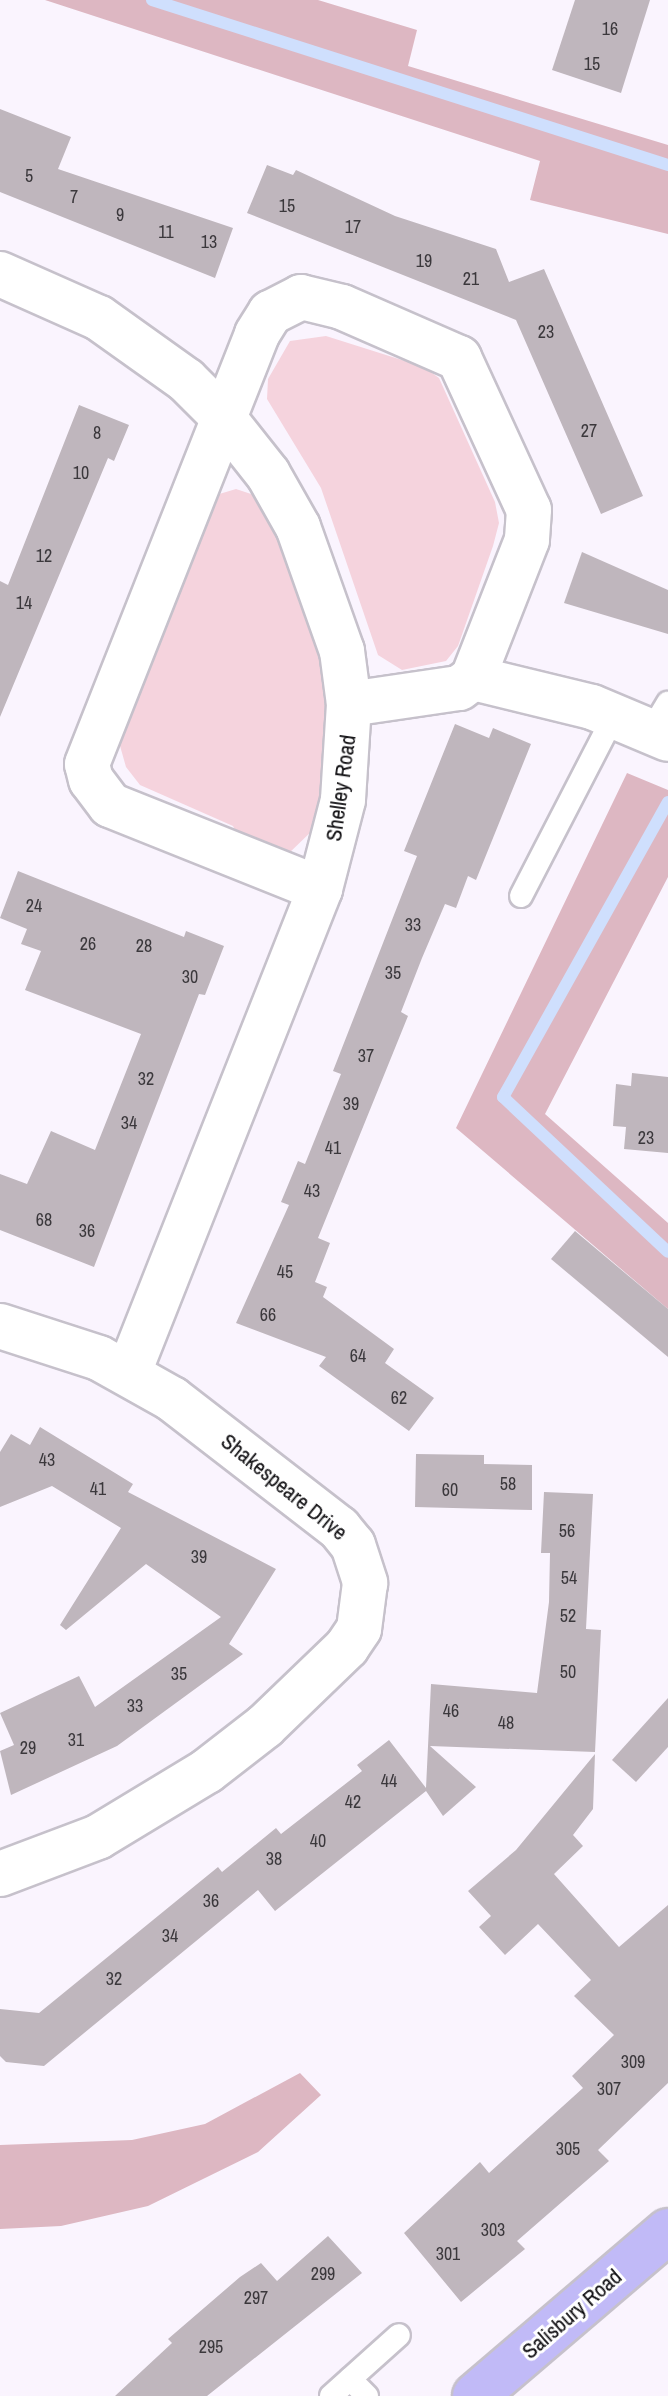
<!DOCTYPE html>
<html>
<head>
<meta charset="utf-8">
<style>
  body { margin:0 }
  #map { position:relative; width:668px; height:2396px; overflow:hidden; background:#faf4fe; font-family:"Archivo Narrow",sans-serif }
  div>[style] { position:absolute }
  .green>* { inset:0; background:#f5d3dd }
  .forest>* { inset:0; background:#ddb7c2 }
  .stream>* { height:12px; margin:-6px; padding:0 6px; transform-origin:6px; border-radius:6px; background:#cfdffd }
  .building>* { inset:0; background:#bfb6bd }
  .roads { filter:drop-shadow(2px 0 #c6c1cb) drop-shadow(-2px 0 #c6c1cb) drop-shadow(0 2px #c6c1cb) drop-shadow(0 -2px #c6c1cb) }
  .lane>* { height:22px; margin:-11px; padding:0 11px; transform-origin:11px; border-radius:11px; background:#fff }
  .street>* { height:44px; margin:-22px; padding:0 22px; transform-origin:22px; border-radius:22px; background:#fff }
  .primary>* { height:44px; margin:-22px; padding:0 22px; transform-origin:22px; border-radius:22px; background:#c1baf7 }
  span { translate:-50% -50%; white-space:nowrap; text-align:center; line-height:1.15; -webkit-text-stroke:6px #fff; paint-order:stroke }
  .number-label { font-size:18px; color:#3b383c }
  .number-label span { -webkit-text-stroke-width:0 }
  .street-label { font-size:22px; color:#0f0e11 }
</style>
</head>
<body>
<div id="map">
  <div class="green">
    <i style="clip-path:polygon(326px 336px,424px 367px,439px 378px,495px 502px,499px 523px,493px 546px,458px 646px,446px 661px,402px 670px,378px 655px,321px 488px,267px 399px,268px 379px,290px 341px)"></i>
    <i style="clip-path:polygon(236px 489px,254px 495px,285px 540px,323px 654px,333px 723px,317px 826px,285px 857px,242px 845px,233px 826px,140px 785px,126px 767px,113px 721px,216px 495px)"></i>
  </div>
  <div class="forest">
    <i style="clip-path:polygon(45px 0,318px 0,417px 30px,408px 66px,668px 145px,668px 234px,530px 200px,540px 161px)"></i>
    <i style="clip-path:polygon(627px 773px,668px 790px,668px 877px,545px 1114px,668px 1223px,668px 1309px,456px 1128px)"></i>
    <i style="clip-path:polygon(300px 2073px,321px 2095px,258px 2152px,148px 2206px,61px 2226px,0 2229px,0 2145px,132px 2140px,205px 2124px)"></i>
  </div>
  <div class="stream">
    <i style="left:152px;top:0;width:542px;rotate:17.73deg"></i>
    <i style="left:668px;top:802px;width:338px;rotate:119.2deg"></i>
    <i style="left:503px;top:1097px;width:226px;rotate:43.2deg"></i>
  </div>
  <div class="building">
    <i style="clip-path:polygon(575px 0,650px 0,621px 93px,552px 70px)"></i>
    <i style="clip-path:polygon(0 109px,71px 137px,58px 169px,233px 228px,215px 278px,0 192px)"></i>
    <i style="clip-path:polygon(267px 165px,293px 175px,296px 170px,395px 216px,496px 249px,509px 282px,544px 269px,643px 496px,601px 514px,516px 320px,247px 213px)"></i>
    <i style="clip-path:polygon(79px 405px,129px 425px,114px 461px,108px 458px,0 717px,0 581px,8px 585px)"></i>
    <i style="clip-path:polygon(582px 552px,668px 590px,668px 634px,564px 603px)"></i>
    <i style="clip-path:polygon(455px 724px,489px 738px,493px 728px,531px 744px,476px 880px,468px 876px,456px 908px,445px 904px,422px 958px,401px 1012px,408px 1016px,318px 1238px,330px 1243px,315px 1282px,327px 1287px,323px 1297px,394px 1349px,385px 1363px,434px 1398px,409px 1431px,319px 1366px,326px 1357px,236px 1323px,289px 1205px,281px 1202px,298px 1161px,305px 1164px,341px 1074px,333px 1071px,417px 856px,404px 851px)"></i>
    <i style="clip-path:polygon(18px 871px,184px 937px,186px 931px,224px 946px,205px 995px,199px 994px,94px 1267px,0 1230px,0 1174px,27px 1184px,51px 1131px,95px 1150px,141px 1034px,25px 990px,41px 951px,21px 944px,27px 929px,0 918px)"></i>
    <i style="clip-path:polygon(632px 1073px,668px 1077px,668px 1153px,624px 1149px,626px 1127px,613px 1126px,616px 1084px,631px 1086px)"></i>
    <i style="clip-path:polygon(575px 1231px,668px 1309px,668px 1357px,551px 1259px)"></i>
    <i style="clip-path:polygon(40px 1427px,133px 1484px,128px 1492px,276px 1569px,229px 1644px,243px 1654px,117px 1746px,11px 1795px,0 1751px,14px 1745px,0 1713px,79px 1676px,95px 1707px,221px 1617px,146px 1564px,66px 1630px,60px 1625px,121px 1528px,52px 1486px,0 1507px,0 1452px,11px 1434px,30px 1445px)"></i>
    <i style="clip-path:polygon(416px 1454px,484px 1455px,484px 1464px,532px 1465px,532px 1510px,415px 1507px)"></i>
    <i style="clip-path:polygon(544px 1492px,593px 1494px,586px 1629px,601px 1630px,595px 1752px,430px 1746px,476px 1787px,443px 1816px,426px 1791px,275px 1911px,258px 1890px,44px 2066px,6px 2062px,0 2056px,0 2009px,39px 2013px,218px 1867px,222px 1872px,276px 1828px,281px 1834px,362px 1771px,357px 1765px,389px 1740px,426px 1788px,431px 1684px,537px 1693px,549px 1602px,550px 1553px,541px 1553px)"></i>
    <i style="clip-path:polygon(668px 1698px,668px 1747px,636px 1782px,612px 1760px)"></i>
    <i style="clip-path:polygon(595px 1754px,593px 1809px,573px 1835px,583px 1846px,554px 1874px,619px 1947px,668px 1905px,668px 2083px,598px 2150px,609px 2161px,517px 2241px,525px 2249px,461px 2302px,404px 2233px,480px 2162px,489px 2173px,583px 2088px,572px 2076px,614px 2035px,574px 1996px,591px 1980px,538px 1924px,505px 1955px,479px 1927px,491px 1916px,468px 1891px,516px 1850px)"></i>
    <i style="clip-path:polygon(328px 2236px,362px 2273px,207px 2396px,115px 2396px,172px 2343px,168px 2339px,240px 2277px,261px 2263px,277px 2281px)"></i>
  </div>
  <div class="roads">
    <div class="lane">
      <i style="left:651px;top:731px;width:33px;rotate:-59deg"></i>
      <i style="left:521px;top:896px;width:203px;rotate:-62.7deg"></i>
      <i style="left:350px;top:2379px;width:24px;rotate:45deg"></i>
      <i style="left:331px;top:2396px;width:91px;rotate:-41.9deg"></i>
    </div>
    <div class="street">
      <i style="left:0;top:274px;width:108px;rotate:24deg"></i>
      <i style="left:99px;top:318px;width:107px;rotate:35.5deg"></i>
      <i style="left:186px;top:380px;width:51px;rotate:45deg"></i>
      <i style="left:222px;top:416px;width:74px;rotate:51.6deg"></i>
      <i style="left:268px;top:474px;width:61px;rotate:60.5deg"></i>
      <i style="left:298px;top:527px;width:132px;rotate:70.5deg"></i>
      <i style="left:342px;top:651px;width:53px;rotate:82.5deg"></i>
      <i style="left:349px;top:704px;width:96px;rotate:93.6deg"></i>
      <i style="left:343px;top:800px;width:92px;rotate:104.5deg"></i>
      <i style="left:320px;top:889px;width:519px;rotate:111.58deg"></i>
      <i style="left:473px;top:678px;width:122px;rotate:13.7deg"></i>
      <i style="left:592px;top:707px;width:82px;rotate:22.8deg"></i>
      <i style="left:320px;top:889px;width:226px;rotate:-158.2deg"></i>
      <i style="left:110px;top:805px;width:31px;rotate:-127deg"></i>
      <i style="left:91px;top:780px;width:16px;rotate:-104deg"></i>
      <i style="left:87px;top:764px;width:462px;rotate:-68.4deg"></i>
      <i style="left:257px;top:334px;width:25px;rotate:-58deg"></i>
      <i style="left:270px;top:313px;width:35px;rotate:-27deg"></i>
      <i style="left:301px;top:297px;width:42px;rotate:13.7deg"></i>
      <i style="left:342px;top:307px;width:128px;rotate:23.6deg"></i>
      <i style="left:459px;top:358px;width:167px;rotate:65.3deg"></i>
      <i style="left:529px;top:510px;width:30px;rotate:94deg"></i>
      <i style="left:527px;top:540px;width:148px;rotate:111.4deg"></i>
      <i style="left:473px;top:678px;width:17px;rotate:144deg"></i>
      <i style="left:459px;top:688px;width:111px;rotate:171.7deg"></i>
      <i style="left:0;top:1326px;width:104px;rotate:17.9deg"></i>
      <i style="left:99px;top:1358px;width:84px;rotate:29.3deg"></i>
      <i style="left:172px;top:1399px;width:211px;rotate:37.7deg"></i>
      <i style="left:339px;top:1528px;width:22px;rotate:51deg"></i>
      <i style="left:353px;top:1545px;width:40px;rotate:72deg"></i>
      <i style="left:365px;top:1583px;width:46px;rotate:97.4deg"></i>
      <i style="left:359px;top:1629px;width:22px;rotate:124deg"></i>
      <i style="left:347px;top:1647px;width:114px;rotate:136.1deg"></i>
      <i style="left:265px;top:1726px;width:73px;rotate:142.2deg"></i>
      <i style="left:207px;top:1771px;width:127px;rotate:148.8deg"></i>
      <i style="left:98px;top:1837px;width:105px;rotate:159.3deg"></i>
    </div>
    <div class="primary">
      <i style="left:475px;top:2396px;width:254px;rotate:-40.5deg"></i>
    </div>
  </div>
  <div class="number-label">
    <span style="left:610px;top:29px">16</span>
    <span style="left:592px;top:64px">15</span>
    <span style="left:29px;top:176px">5</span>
    <span style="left:74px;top:197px">7</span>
    <span style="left:287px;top:206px">15</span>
    <span style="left:120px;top:215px">9</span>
    <span style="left:353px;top:227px">17</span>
    <span style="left:166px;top:232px">11</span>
    <span style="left:209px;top:242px">13</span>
    <span style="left:424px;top:261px">19</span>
    <span style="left:471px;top:279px">21</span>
    <span style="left:546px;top:332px">23</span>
    <span style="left:589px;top:431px">27</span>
    <span style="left:97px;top:433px">8</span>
    <span style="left:81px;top:473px">10</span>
    <span style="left:44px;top:556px">12</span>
    <span style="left:24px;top:603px">14</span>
    <span style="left:34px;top:906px">24</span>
    <span style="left:413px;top:925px">33</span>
    <span style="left:88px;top:944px">26</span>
    <span style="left:144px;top:946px">28</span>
    <span style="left:393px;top:973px">35</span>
    <span style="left:190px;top:977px">30</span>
    <span style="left:366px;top:1056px">37</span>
    <span style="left:146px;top:1079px">32</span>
    <span style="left:351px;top:1104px">39</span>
    <span style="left:129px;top:1123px">34</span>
    <span style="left:646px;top:1138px">23</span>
    <span style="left:333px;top:1148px">41</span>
    <span style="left:312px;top:1191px">43</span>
    <span style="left:44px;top:1220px">68</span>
    <span style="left:87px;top:1231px">36</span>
    <span style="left:285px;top:1272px">45</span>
    <span style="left:268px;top:1315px">66</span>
    <span style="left:358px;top:1356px">64</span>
    <span style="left:399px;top:1398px">62</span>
    <span style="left:47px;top:1460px">43</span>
    <span style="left:508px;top:1484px">58</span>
    <span style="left:98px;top:1489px">41</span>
    <span style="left:450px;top:1490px">60</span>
    <span style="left:567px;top:1531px">56</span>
    <span style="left:199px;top:1557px">39</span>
    <span style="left:569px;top:1578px">54</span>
    <span style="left:568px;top:1616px">52</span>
    <span style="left:568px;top:1672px">50</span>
    <span style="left:179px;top:1674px">35</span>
    <span style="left:135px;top:1706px">33</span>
    <span style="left:451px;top:1711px">46</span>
    <span style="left:506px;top:1723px">48</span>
    <span style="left:76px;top:1740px">31</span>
    <span style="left:28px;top:1748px">29</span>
    <span style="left:389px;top:1781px">44</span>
    <span style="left:353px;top:1802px">42</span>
    <span style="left:318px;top:1841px">40</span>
    <span style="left:274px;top:1859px">38</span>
    <span style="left:211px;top:1901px">36</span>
    <span style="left:170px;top:1936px">34</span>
    <span style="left:114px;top:1979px">32</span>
    <span style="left:633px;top:2062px">309</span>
    <span style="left:609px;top:2089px">307</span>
    <span style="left:568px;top:2149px">305</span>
    <span style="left:493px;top:2230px">303</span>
    <span style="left:448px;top:2254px">301</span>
    <span style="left:323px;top:2274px">299</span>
    <span style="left:256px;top:2298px">297</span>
    <span style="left:211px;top:2347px">295</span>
  </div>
  <div class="street-label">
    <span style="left:341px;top:788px;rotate:-82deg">Shelley Road</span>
    <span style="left:284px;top:1487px;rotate:39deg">Shakespeare Drive</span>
    <span style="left:572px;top:2314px;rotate:-41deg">Salisbury Road</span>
  </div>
</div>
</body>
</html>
